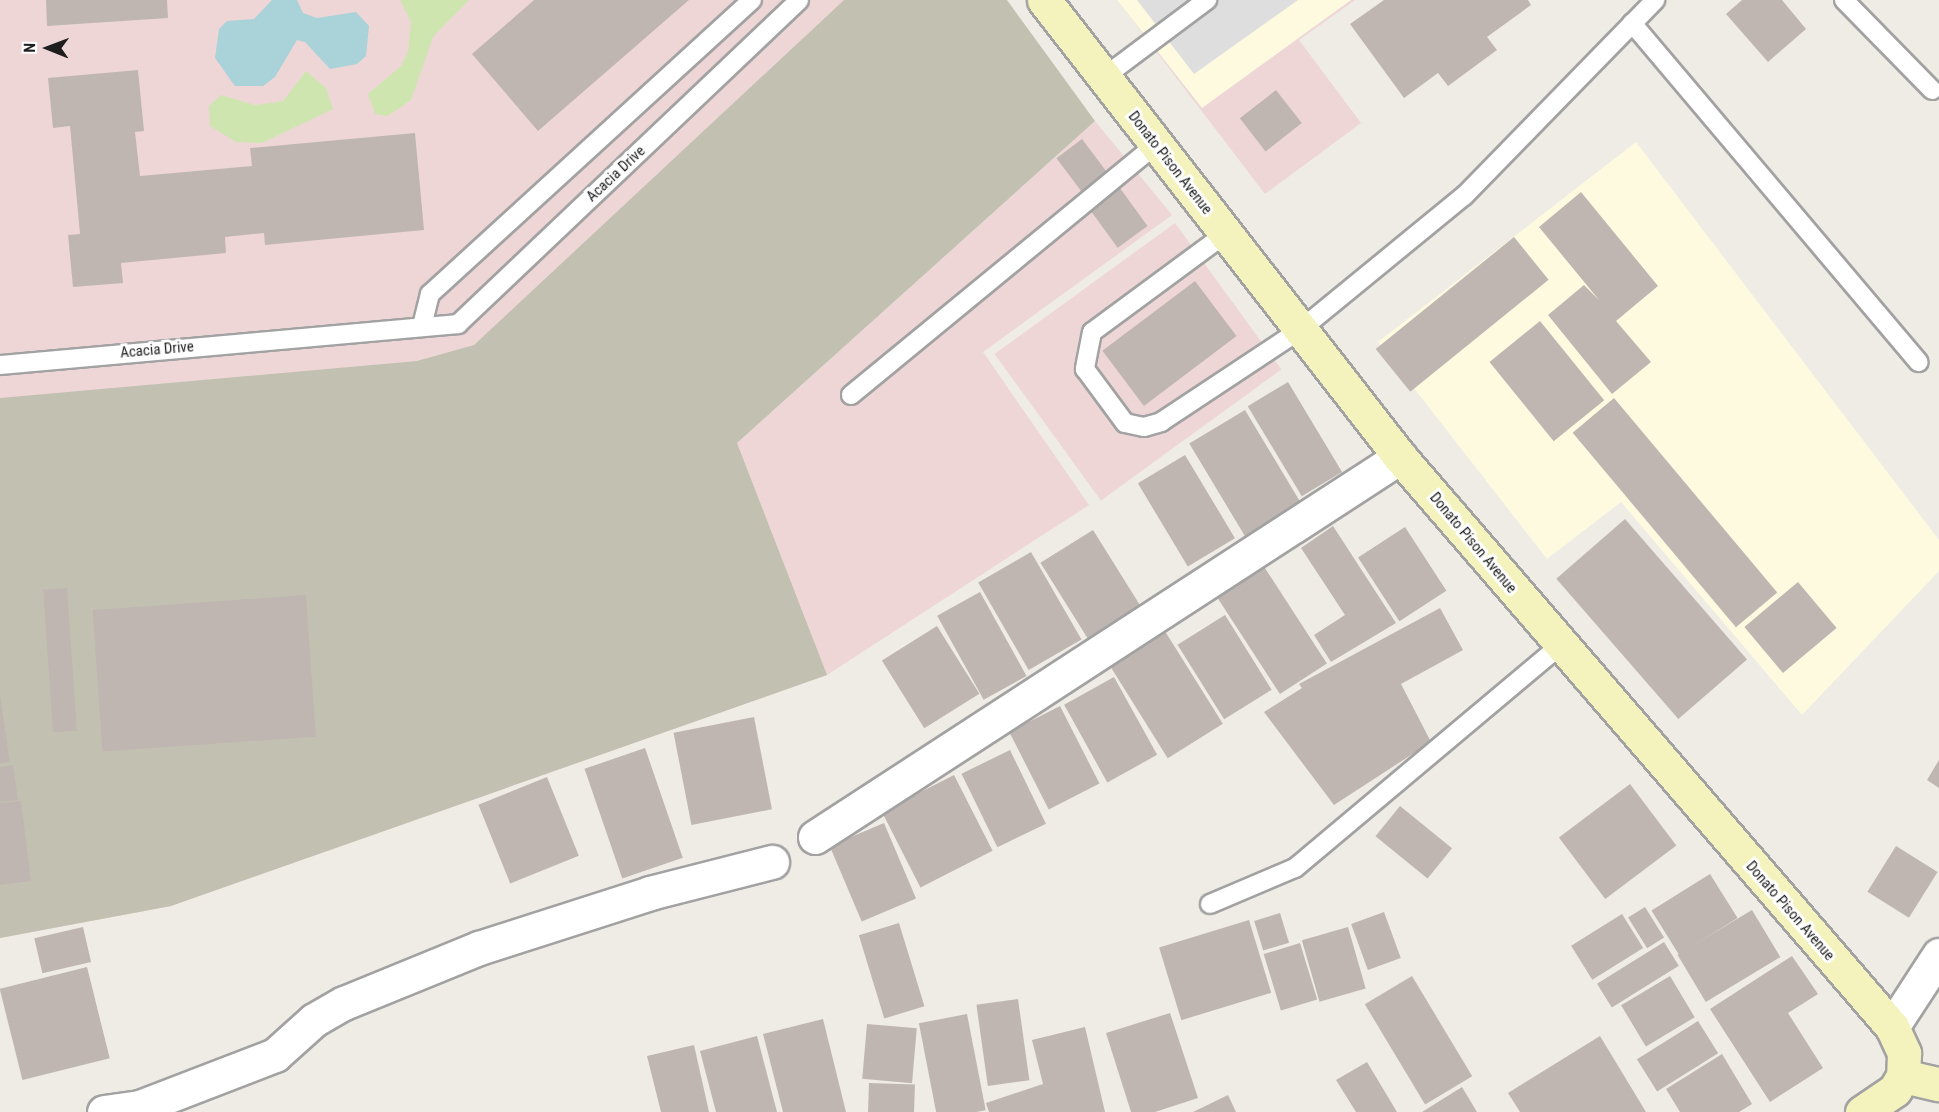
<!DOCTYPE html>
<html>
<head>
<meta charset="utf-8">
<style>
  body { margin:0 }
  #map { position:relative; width:1939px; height:1112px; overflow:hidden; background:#efebe5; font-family:"Roboto Condensed",sans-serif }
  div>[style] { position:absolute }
  .commercial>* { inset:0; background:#eed6d7; transform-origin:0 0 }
  .education>* { inset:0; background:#fdfae0 }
  .construction>* { inset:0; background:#c2c1b1 }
  .grass>* { inset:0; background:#cee5af }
  .parking>* { inset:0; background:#dedede }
  .water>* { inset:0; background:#a9d2d9 }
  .building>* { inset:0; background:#bfb6b2; transform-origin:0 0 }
  .roads { filter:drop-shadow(2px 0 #a2a2a2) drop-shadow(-2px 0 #a2a2a2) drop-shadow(0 2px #a2a2a2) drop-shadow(0 -2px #a2a2a2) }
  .lane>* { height:18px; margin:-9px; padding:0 9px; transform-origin:9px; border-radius:9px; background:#fff }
  .street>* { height:33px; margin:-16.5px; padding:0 16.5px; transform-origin:16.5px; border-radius:16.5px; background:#fff }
  .secondary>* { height:33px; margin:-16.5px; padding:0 16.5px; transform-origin:16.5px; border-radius:16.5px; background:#f5f3bd }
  span { translate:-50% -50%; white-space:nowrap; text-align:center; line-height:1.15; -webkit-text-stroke:6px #fff; paint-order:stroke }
  .street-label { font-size:15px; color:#1e1e1e }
  .north { position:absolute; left:18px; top:18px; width:60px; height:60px; -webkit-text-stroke:4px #fff; paint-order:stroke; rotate:271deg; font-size:16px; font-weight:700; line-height:24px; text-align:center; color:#1e1e1e }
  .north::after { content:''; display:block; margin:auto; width:21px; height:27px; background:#1e1e1e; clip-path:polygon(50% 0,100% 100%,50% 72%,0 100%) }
</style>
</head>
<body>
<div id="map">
  <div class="commercial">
    <i style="clip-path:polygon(0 0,844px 0,475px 345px,737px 443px,1095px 121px,1172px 215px,983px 352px,1089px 505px,827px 675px,171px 906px,0 938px)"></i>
    <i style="clip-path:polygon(1117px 0,1355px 0,1299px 40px,1361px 123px,1265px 194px)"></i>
    <i style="left:1175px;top:223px;width:181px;height:223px;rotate:54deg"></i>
  </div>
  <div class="education">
    <i style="clip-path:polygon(1117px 0,1351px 0,1202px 108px)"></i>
    <i style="clip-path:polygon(1636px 142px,1939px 540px,1939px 571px,1802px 715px,1621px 502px,1547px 559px,1378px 342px)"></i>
  </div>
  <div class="construction">
    <i style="clip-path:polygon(844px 0,1007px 0,1095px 121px,737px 443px,827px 675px,171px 906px,0 938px,0 398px,417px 361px,474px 345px)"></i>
  </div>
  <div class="grass">
    <i style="clip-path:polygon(400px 0,469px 0,433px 37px,411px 100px,388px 116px,375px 114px,368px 94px,401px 66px,408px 52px,411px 22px)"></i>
    <i style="clip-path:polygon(306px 71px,326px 88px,333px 109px,262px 143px,236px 142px,210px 126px,209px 106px,221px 95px,255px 105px,283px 101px)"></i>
  </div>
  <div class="parking">
    <i style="clip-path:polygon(1137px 0,1298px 0,1194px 74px)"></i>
  </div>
  <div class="water">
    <i style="clip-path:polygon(272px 0,297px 0,303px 13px,317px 18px,356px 12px,369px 26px,366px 56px,357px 64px,330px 69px,305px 42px,297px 40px,275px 77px,263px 86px,235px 86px,215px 58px,219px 29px,227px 21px,254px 19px)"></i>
  </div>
  <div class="building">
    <i style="clip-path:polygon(46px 0,167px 0,168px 18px,47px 26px)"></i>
    <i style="clip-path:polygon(534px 0,689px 0,538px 131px,472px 54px)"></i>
    <i style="clip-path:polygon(1384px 0,1528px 0,1531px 5px,1487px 37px,1497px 50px,1448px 86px,1438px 73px,1404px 98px,1350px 24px)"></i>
    <i style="clip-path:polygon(1742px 0,1782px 0,1806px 29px,1768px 62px,1726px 14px)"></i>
    <i style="clip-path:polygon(138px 70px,144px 131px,135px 132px,140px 176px,252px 166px,250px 148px,415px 133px,424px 230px,265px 245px,264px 233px,225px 237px,226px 253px,121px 263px,123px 283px,73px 287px,68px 235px,80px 234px,70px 126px,53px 128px,48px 78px)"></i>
    <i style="left:1276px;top:90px;width:42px;height:46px;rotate:52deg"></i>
    <i style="left:1082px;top:139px;width:46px;height:32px;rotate:53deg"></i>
    <i style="left:1117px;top:184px;width:52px;height:37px;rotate:54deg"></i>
    <i style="clip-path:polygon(1581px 192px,1658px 286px,1616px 321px,1651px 362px,1612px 394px,1548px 315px,1584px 285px,1599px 300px,1539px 227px)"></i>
    <i style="left:1514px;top:237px;width:55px;height:178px;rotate:51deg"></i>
    <i style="left:1195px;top:281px;width:69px;height:116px;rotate:53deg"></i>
    <i style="left:1540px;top:321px;width:102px;height:65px;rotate:51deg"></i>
    <i style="left:1288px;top:382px;width:105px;height:47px;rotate:59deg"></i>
    <i style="left:1614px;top:398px;width:254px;height:54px;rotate:50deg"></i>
    <i style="left:1245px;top:410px;width:108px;height:65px;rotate:59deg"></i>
    <i style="left:1185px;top:455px;width:97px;height:55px;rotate:59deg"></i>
    <i style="left:1625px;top:519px;width:186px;height:91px;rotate:49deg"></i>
    <i style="clip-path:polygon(1333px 526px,1396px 623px,1331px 662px,1314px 635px,1345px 615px,1301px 548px)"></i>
    <i style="left:1405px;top:527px;width:76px;height:56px;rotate:57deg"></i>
    <i style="left:1093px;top:530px;width:89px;height:62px;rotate:58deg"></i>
    <i style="left:1031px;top:552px;width:101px;height:61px;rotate:60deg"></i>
    <i style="left:1261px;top:562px;width:121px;height:56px;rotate:57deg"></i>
    <i style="left:1798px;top:582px;width:60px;height:70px;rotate:50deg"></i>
    <i style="left:67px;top:588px;width:143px;height:24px;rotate:86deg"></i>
    <i style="left:980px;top:592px;width:96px;height:49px;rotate:61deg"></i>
    <i style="left:306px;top:595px;width:142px;height:214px;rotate:86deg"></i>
    <i style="clip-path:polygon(1440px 608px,1463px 650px,1401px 684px,1431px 742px,1334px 805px,1264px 712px,1302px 688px,1299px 684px)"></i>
    <i style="left:1225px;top:615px;width:88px;height:56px;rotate:58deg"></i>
    <i style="left:937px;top:626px;width:80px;height:65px;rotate:58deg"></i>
    <i style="left:1163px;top:628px;width:113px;height:65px;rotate:58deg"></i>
    <i style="left:1114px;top:677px;width:89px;height:57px;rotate:61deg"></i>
    <i style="clip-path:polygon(0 696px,10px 762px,0 763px)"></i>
    <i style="left:1060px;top:706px;width:87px;height:57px;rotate:63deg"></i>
    <i style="left:754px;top:717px;width:94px;height:82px;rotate:79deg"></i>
    <i style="left:645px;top:748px;width:116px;height:64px;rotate:71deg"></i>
    <i style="left:1010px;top:750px;width:82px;height:54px;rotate:64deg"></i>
    <i style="clip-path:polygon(1939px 760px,1939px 788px,1927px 780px)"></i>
    <i style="clip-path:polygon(13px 765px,18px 800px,0 802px,0 767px)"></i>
    <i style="left:954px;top:775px;width:85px;height:81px;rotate:63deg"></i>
    <i style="left:547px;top:777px;width:85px;height:74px;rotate:68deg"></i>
    <i style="left:1630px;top:784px;width:77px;height:89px;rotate:53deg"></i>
    <i style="clip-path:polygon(21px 801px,31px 881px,0 885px,0 803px)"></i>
    <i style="left:1400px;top:806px;width:67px;height:39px;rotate:39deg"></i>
    <i style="left:884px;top:823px;width:82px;height:59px;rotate:67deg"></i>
    <i style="left:1896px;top:846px;width:49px;height:54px;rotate:32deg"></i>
    <i style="left:1710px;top:874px;width:52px;height:69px;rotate:58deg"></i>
    <i style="left:1645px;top:907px;width:36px;height:20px;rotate:58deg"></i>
    <i style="left:1752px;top:910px;width:55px;height:87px;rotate:59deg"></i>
    <i style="left:1384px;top:912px;width:49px;height:35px;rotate:70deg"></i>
    <i style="left:1280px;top:913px;width:31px;height:27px;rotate:73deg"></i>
    <i style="left:1622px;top:914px;width:40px;height:60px;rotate:58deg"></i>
    <i style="left:1249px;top:920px;width:76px;height:94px;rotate:73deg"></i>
    <i style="left:899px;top:923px;width:87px;height:42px;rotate:73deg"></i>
    <i style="left:83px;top:927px;width:36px;height:50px;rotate:77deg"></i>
    <i style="left:1348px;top:927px;width:64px;height:48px;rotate:74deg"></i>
    <i style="left:1664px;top:942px;width:28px;height:79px;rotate:58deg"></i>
    <i style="left:1300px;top:943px;width:59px;height:38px;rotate:73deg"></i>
    <i style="clip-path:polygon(1792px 956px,1818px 994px,1788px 1013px,1823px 1068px,1770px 1102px,1710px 1009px)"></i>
    <i style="left:87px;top:967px;width:94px;height:90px;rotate:76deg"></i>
    <i style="left:1412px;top:976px;width:117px;height:55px;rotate:59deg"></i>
    <i style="left:1670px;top:976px;width:48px;height:57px;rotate:59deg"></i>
    <i style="left:1018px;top:999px;width:82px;height:42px;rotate:82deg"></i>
    <i style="clip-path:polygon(1170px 1013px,1198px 1098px,1155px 1112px,1131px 1112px,1106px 1033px)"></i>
    <i style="left:967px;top:1014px;width:98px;height:49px;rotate:79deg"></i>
    <i style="clip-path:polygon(823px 1019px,846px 1112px,783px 1112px,763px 1034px)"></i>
    <i style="left:1698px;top:1021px;width:38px;height:72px;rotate:58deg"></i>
    <i style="left:867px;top:1024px;width:50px;height:55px;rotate:5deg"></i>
    <i style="clip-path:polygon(1085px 1027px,1105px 1112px,989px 1112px,986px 1103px,1043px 1084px,1032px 1040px)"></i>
    <i style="clip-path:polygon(757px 1036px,777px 1112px,716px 1112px,700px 1051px)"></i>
    <i style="clip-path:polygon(1600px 1036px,1646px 1112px,1520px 1112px,1508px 1093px)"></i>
    <i style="clip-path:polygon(694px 1045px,709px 1112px,661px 1112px,647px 1056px)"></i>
    <i style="clip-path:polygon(1722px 1054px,1752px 1104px,1739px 1112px,1680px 1112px,1666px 1089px)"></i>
    <i style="clip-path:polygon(1367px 1062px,1397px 1112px,1356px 1112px,1336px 1080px)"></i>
    <i style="left:869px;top:1083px;width:46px;height:29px;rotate:2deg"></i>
    <i style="clip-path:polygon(1462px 1087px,1477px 1112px,1422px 1112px)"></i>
    <i style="clip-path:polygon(1228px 1095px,1236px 1112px,1193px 1112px)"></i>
  </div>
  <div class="roads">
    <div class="lane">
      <i style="left:1844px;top:0;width:126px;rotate:45.6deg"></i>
      <i style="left:1632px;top:23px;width:444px;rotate:49.8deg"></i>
      <i style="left:1104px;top:77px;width:129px;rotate:-36.8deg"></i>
      <i style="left:1225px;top:234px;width:165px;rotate:143.6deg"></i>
      <i style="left:1092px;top:332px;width:38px;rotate:101deg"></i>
      <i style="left:1085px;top:369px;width:67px;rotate:53.5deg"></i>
      <i style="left:1125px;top:423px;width:19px;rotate:12deg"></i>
      <i style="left:1144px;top:427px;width:18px;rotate:-16deg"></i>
      <i style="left:1161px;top:422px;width:167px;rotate:-33.5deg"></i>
      <i style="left:1300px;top:330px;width:212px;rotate:-39.3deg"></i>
      <i style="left:1464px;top:196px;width:274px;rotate:-45.7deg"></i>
      <i style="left:422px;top:326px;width:33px;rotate:-76deg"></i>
      <i style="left:430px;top:294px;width:436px;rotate:-42.4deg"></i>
      <i style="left:0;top:365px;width:460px;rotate:-5.1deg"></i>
      <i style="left:458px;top:324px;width:470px;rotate:-43.5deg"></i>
      <i style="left:851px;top:395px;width:394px;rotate:-39.4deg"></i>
      <i style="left:1210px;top:904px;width:92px;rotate:-23deg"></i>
      <i style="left:1295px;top:868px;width:346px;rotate:-40deg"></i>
    </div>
    <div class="street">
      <i style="left:815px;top:837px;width:698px;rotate:-33.01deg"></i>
      <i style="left:1892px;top:1027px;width:86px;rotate:-56.9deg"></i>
      <i style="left:104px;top:1112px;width:36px;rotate:-8deg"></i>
      <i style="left:140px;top:1107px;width:145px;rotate:-21.1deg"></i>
      <i style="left:275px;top:1055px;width:52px;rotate:-41.9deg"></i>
      <i style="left:314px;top:1020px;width:34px;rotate:-30deg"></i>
      <i style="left:344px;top:1003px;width:146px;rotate:-22.2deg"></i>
      <i style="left:479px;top:948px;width:180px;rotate:-17.8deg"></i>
      <i style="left:650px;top:893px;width:126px;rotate:-14.3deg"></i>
    </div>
    <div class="secondary">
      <i style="left:1044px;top:0;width:579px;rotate:52.08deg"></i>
      <i style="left:1400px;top:457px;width:753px;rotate:49.2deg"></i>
      <i style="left:1892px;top:1027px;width:29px;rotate:65deg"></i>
      <i style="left:1904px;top:1053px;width:23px;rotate:92deg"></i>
      <i style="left:1903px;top:1076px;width:16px;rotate:120deg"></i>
      <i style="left:1895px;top:1090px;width:40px;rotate:146deg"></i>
      <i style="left:1903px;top:1076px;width:37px;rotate:13deg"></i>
    </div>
  </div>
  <div class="street-label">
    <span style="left:1170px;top:163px;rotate:52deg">Donato Pison Avenue</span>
    <span style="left:616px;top:174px;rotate:-43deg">Acacia Drive</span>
    <span style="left:157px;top:350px;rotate:-5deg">Acacia Drive</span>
    <span style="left:1473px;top:543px;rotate:50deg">Donato Pison Avenue</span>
    <span style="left:1790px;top:911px;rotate:49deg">Donato Pison Avenue</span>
  </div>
  <div class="north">N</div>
</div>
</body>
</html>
